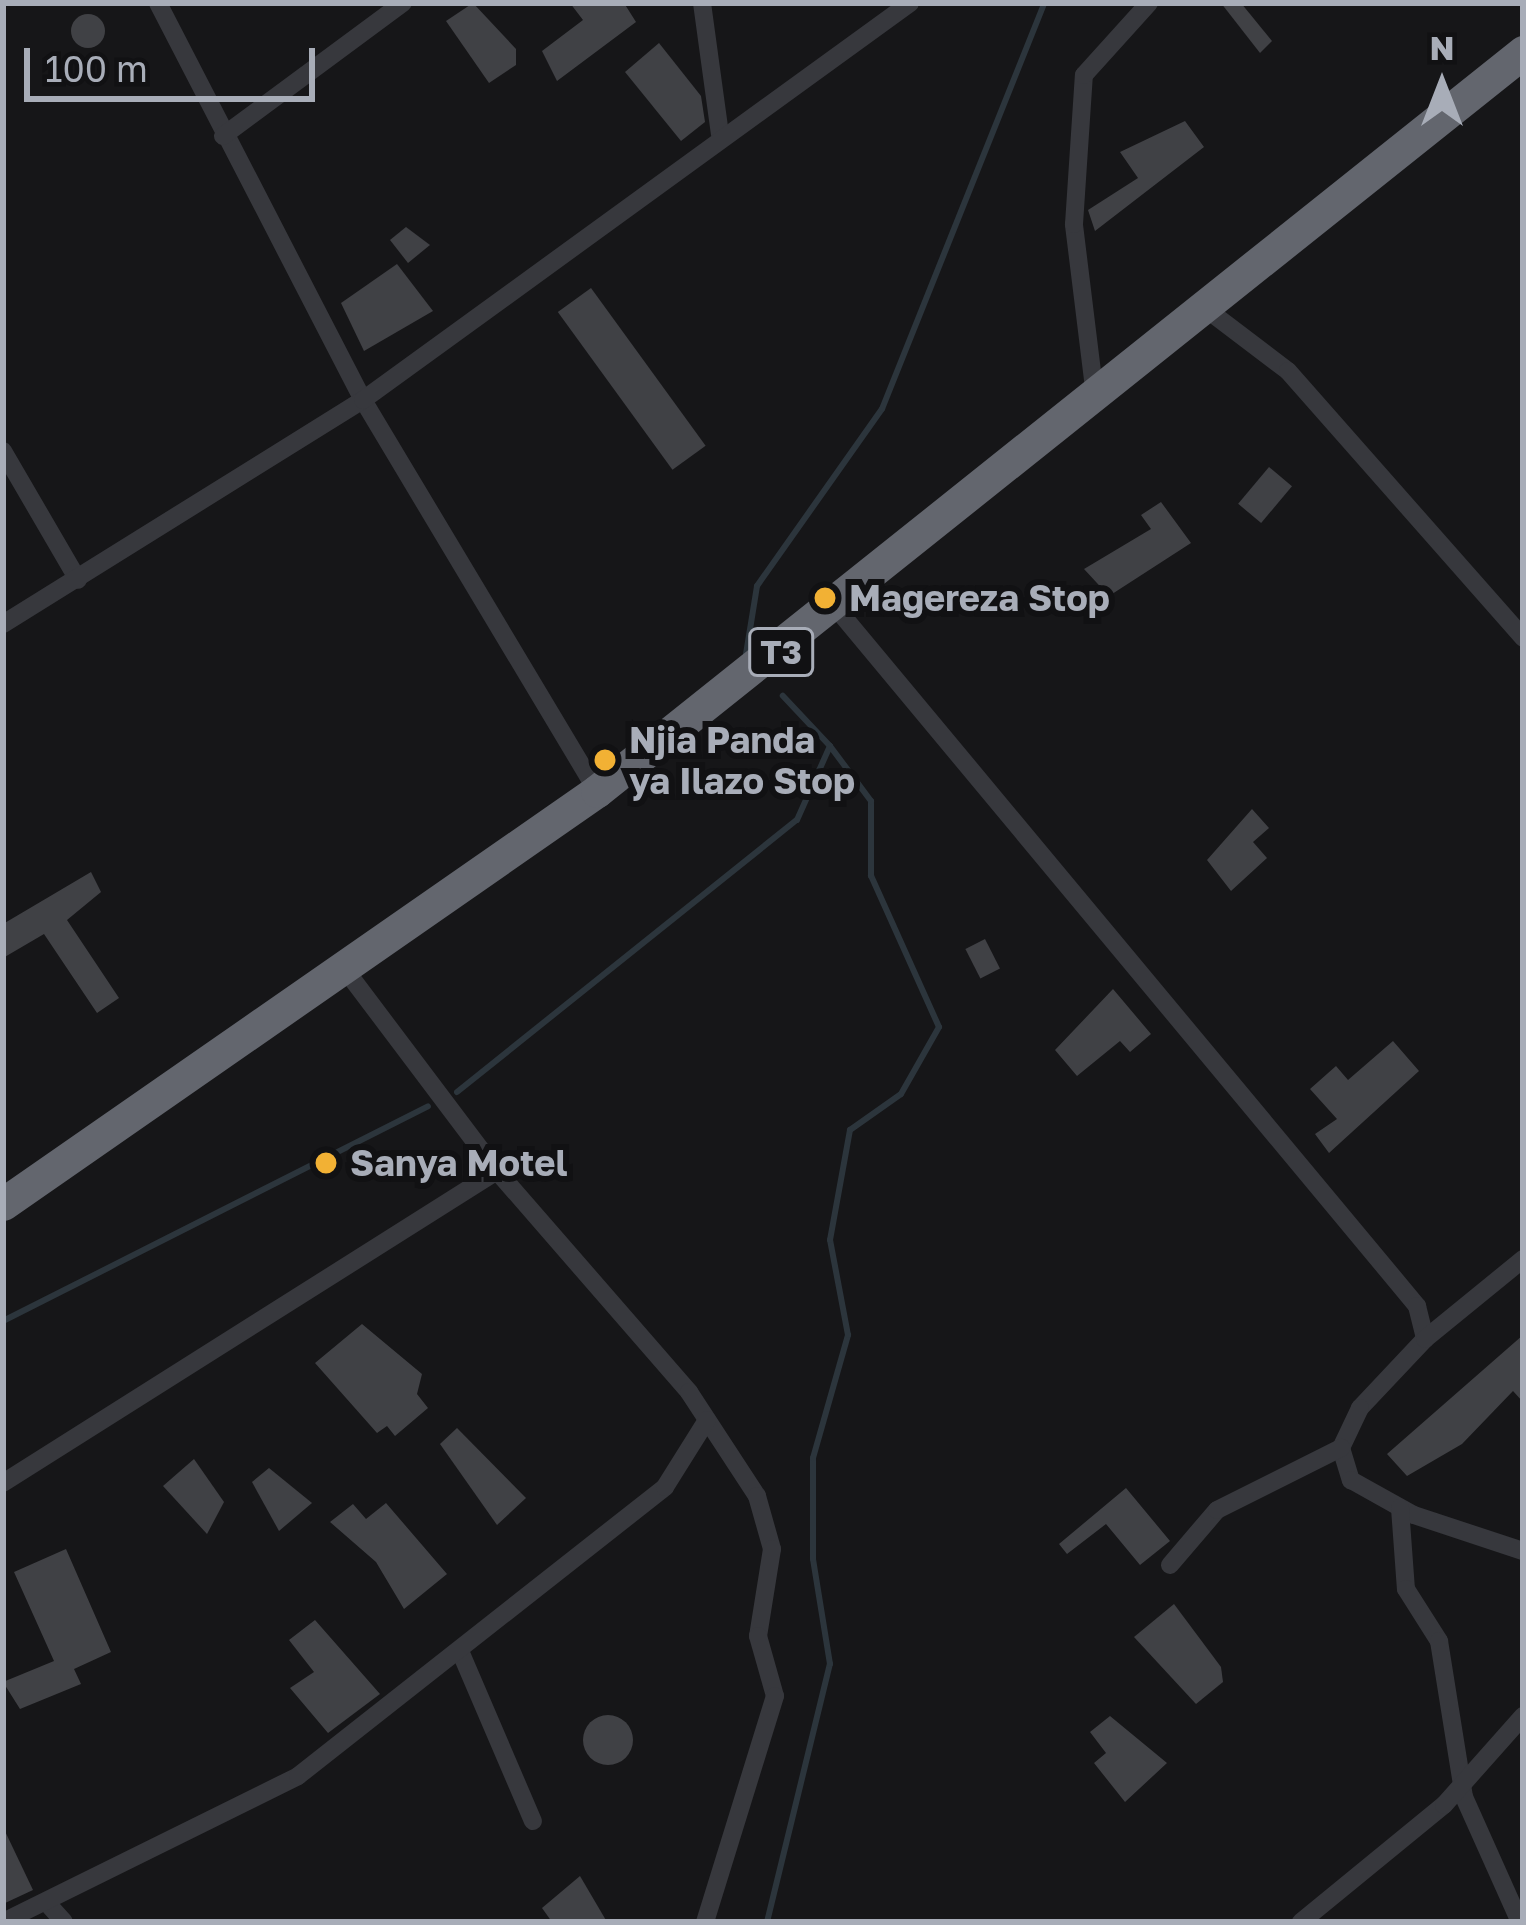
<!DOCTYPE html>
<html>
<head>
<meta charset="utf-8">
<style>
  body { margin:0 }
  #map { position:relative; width:1526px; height:1925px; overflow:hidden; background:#161618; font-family:"Golos Text",sans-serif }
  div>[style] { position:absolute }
  .stream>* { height:6px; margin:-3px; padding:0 3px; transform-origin:3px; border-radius:3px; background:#2c353c }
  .building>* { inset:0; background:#404145; transform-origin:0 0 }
  .round { border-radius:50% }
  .street>* { height:18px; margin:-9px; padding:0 9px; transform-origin:9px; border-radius:9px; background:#37383d }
  .highway>* { height:33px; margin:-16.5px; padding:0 16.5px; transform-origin:16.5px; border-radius:16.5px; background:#63666e }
  .dots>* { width:33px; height:33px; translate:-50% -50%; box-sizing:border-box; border:6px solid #111113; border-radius:50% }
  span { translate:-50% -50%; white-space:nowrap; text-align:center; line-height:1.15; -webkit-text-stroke:12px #111113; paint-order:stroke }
  .shield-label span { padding:3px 9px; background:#111113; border:3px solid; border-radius:9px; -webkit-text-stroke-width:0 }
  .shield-label { font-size:33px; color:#a8adb8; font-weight:700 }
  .poi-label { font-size:36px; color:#a8adb8; font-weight:700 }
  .left { translate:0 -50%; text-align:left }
  .frame { position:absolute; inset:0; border:6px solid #a8adb8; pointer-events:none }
  .north { position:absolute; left:1382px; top:24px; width:120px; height:120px; -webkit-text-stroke:9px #111113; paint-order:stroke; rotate:0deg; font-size:33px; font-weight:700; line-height:48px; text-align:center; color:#a8adb8 }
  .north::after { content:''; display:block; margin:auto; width:42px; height:54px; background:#a8adb8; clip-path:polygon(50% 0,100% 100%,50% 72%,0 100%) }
  .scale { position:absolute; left:24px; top:48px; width:291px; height:54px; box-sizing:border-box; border:6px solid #a8adb8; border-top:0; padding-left:15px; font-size:36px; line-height:42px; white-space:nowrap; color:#a8adb8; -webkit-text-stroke:9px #111113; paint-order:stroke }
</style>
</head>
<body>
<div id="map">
  <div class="stream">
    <i style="left:746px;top:654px;width:69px;rotate:-80.8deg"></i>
    <i style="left:757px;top:586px;width:217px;rotate:-54.8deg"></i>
    <i style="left:882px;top:409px;width:437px;rotate:-68.2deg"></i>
    <i style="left:457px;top:1092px;width:435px;rotate:-38.7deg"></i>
    <i style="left:797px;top:820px;width:81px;rotate:-66deg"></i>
    <i style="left:830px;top:746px;width:69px;rotate:-133.2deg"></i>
    <i style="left:3px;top:1321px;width:476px;rotate:-26.8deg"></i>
    <i style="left:767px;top:1922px;width:266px;rotate:-76.3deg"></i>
    <i style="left:830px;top:1664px;width:106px;rotate:-99.2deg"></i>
    <i style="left:813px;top:1559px;width:101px;rotate:-90deg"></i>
    <i style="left:813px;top:1458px;width:128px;rotate:-74.1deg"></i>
    <i style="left:848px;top:1335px;width:97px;rotate:-100.7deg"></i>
    <i style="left:830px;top:1240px;width:112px;rotate:-79.7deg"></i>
    <i style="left:850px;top:1130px;width:62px;rotate:-35.2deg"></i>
    <i style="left:901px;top:1094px;width:77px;rotate:-60.4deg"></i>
    <i style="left:939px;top:1027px;width:166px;rotate:-114.2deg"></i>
    <i style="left:871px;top:876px;width:75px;rotate:-90deg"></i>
    <i style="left:871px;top:801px;width:69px;rotate:-126.7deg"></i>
  </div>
  <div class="building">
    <i style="clip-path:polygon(473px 3px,516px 49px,516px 65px,489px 83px,446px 21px)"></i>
    <i style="clip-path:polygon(570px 3px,624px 3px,636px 22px,557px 81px,542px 51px,583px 20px)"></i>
    <i style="clip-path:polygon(1221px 3px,1241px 3px,1272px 41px,1260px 53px)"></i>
    <i class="round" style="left:71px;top:14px;width:34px;height:34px"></i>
    <i style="clip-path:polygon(659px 43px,701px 96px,705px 122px,681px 141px,625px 72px)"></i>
    <i style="clip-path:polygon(1185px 121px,1204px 147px,1095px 231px,1088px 210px,1138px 178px,1120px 152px)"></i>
    <i style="clip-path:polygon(406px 227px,430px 245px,408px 263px,390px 240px)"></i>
    <i style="clip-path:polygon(397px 264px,433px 311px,364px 351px,341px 303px)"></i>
    <i style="left:591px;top:288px;width:195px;height:41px;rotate:54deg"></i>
    <i style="left:1269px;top:467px;width:30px;height:48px;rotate:40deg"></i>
    <i style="clip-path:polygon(1161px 502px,1191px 543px,1109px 596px,1084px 569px,1151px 529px,1141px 515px)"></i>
    <i style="clip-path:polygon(1252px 809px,1269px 828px,1253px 842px,1267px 858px,1231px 891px,1207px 860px)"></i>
    <i style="clip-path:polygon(91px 872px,101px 892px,67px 920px,119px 998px,97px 1013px,44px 934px,3px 958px,3px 924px)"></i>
    <i style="left:985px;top:939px;width:33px;height:22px;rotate:63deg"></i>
    <i style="clip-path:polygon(1113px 989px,1151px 1034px,1130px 1052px,1120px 1041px,1077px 1076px,1055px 1050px)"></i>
    <i style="clip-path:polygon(1393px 1041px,1419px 1071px,1329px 1153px,1315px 1134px,1337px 1119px,1310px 1089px,1336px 1066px,1348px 1080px)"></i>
    <i style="clip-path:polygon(362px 1324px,422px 1374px,417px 1394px,428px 1408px,395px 1436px,387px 1426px,377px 1433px,315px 1363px)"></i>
    <i style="clip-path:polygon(1523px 1335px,1523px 1402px,1513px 1391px,1462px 1444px,1407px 1476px,1387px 1454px)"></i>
    <i style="clip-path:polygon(457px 1428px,526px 1498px,497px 1525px,440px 1444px)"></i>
    <i style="clip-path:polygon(194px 1459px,224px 1502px,207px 1534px,163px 1486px)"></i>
    <i style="clip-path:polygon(269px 1468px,312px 1503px,279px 1531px,252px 1482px)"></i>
    <i style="clip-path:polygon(1126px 1488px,1170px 1541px,1140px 1565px,1106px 1524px,1067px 1554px,1059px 1544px)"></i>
    <i style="clip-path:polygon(386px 1503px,447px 1574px,404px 1609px,376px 1562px,330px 1522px,353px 1504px,366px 1519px)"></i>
    <i style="clip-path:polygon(66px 1549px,111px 1652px,74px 1669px,81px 1684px,20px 1709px,3px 1682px,54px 1661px,14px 1572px)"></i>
    <i style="clip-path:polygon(1174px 1604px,1221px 1667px,1223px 1682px,1196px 1704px,1134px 1637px)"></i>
    <i style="clip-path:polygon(315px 1620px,380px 1694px,328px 1733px,290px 1688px,314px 1672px,289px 1640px)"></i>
    <i class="round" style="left:583px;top:1715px;width:50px;height:50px"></i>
    <i style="clip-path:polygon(1110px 1716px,1167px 1763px,1125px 1802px,1094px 1763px,1106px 1753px,1090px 1732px)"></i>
    <i style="clip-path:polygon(3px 1827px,33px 1890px,3px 1904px)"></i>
    <i style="clip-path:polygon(580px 1876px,607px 1922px,552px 1922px,542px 1908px)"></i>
  </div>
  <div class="street">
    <i style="left:158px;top:3px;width:447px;rotate:62.7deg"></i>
    <i style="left:363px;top:400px;width:456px;rotate:59.1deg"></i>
    <i style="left:702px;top:3px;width:132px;rotate:82.2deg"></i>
    <i style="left:223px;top:136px;width:224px;rotate:-36.5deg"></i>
    <i style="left:1205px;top:308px;width:104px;rotate:37.2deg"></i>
    <i style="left:1288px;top:371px;width:356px;rotate:48.6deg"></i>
    <i style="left:1095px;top:396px;width:173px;rotate:-97deg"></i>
    <i style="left:1074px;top:224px;width:149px;rotate:-86.2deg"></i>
    <i style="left:1084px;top:75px;width:97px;rotate:-47.9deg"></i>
    <i style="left:3px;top:451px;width:149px;rotate:59.8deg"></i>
    <i style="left:837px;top:609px;width:907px;rotate:50.23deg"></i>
    <i style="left:1417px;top:1306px;width:34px;rotate:76deg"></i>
    <i style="left:1425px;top:1339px;width:95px;rotate:133.3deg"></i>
    <i style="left:1360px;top:1408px;width:44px;rotate:115.4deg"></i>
    <i style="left:1341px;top:1448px;width:34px;rotate:73deg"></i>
    <i style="left:1351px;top:1480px;width:72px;rotate:29.1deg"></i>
    <i style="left:1414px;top:1515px;width:115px;rotate:18.3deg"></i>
    <i style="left:3px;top:624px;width:424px;rotate:-31.9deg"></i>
    <i style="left:363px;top:400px;width:676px;rotate:-35.97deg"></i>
    <i style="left:347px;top:972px;width:249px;rotate:53deg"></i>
    <i style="left:497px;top:1171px;width:293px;rotate:49deg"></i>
    <i style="left:689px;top:1392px;width:124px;rotate:56.8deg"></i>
    <i style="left:757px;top:1496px;width:55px;rotate:74.2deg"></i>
    <i style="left:772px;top:1549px;width:88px;rotate:99.1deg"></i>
    <i style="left:758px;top:1636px;width:62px;rotate:74.2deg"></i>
    <i style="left:775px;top:1696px;width:237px;rotate:107.2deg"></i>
    <i style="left:1425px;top:1339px;width:127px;rotate:-39.2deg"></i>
    <i style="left:3px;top:1483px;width:584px;rotate:-32.28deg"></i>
    <i style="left:1400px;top:1508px;width:81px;rotate:85.8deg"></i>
    <i style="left:1406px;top:1589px;width:62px;rotate:57.6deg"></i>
    <i style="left:1439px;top:1641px;width:158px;rotate:80.9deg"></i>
    <i style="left:1464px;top:1797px;width:137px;rotate:65.9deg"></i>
    <i style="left:1170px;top:1565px;width:72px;rotate:-49.5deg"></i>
    <i style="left:1217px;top:1510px;width:139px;rotate:-26.6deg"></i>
    <i style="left:460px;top:1651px;width:185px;rotate:66.8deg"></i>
    <i style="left:47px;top:1903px;width:25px;rotate:48deg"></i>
    <i style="left:3px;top:1922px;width:329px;rotate:-26.3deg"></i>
    <i style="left:298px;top:1776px;width:467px;rotate:-38.2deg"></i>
    <i style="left:665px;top:1487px;width:79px;rotate:-57.9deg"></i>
    <i style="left:1301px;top:1922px;width:185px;rotate:-39.3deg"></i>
    <i style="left:1444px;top:1805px;width:119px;rotate:-48.4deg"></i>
  </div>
  <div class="highway">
    <i style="left:3px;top:1204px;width:723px;rotate:-34.81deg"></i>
    <i style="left:597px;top:791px;width:1185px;rotate:-38.59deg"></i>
  </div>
  <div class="dots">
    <i style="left:825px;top:598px;background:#f2b134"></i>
    <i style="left:605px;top:760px;background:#f2b134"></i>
    <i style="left:326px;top:1163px;background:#f2b134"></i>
  </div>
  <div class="shield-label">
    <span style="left:781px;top:652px">T3</span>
  </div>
  <div class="poi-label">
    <span class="left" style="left:849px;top:598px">Magereza Stop</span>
    <span class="left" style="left:629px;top:760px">Njia Panda<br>ya Ilazo Stop</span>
    <span class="left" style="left:350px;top:1163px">Sanya Motel</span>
  </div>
  <div class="frame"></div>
  <div class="north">N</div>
  <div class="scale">100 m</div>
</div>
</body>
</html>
